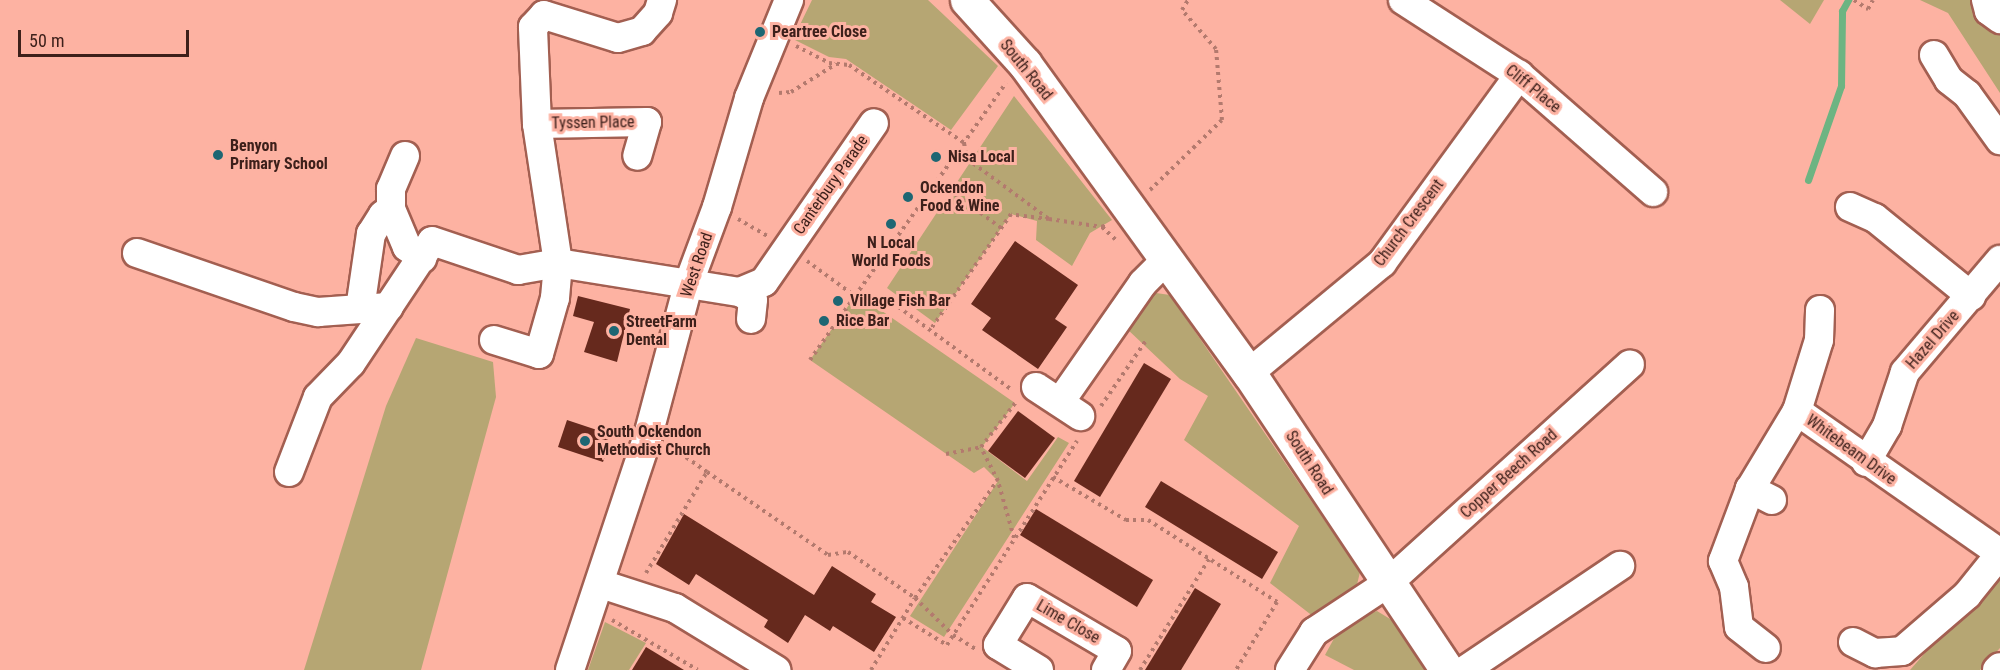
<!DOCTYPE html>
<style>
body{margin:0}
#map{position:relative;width:2000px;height:670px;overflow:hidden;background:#fdb2a2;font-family:"Roboto Condensed",sans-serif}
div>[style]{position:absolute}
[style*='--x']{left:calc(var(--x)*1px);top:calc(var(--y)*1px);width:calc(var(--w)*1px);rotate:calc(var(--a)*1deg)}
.green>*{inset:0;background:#b6a673}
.stream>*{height:7px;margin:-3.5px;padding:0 3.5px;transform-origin:3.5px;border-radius:3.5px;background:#6db482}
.building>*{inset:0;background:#66291d}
.path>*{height:4px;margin-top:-2px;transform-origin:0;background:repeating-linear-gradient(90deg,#b37a6e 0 3px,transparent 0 7.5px)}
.roads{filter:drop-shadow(2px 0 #a35f51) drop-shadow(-2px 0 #a35f51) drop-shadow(0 2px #a35f51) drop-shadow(0 -2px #a35f51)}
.minor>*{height:28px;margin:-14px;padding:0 14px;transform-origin:14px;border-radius:14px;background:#fff}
.major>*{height:33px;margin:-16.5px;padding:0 16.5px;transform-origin:16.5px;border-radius:16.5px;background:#fff}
.dots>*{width:16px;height:16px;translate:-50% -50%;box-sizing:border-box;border:3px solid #fdb2a2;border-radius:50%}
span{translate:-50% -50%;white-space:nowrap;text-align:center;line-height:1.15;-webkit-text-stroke:6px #fdb2a2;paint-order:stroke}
.poi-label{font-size:16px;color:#3d201b;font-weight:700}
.left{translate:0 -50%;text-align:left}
.street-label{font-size:16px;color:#3d201b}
.scale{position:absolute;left:18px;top:30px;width:171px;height:27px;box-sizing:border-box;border:3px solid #3d201b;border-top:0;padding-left:8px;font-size:18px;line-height:21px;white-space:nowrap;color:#3d201b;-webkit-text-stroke:4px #fdb2a2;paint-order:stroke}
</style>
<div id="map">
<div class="green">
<div style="clip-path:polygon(812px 0,928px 0,998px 66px,951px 130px,846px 59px,829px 57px,793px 39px)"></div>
<div style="clip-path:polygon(1780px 0,1824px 0,1810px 24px)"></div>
<div style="clip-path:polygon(1920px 0,1980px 0,2000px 25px,2000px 93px,1948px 13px)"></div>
<div style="clip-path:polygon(1014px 96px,1112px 220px,1090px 233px,1072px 266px,1036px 240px,1037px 221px,1011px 214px,935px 323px,887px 288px)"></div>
<div style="clip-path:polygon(1149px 292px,1170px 295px,1360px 572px,1356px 589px,1314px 617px,1270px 583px,1299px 526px,1184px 440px,1208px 396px,1180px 379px,1126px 328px)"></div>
<div style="clip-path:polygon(851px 302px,869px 302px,1015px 403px,982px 447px,1027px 481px,1058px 437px,1069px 443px,944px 637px,910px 616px,998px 481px,984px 467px,974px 473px,810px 360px)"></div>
<div style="clip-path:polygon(416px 338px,493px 362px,496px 397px,421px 670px,304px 670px,386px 406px)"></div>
<div style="clip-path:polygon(2000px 568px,2000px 648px,1980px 670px,1910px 670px)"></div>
<div style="clip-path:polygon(1377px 611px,1395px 622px,1425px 670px,1354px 670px,1325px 655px,1337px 633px,1351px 621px)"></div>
<div style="clip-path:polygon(605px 622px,646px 643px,629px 670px,588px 670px)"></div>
</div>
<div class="stream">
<div style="--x:1808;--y:180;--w:100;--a:-70.7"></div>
<div style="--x:1841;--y:86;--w:75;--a:-89.2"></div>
<div style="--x:1842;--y:11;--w:13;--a:-61"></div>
</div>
<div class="building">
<div style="clip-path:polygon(1015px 241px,1078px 285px,1055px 319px,1067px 327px,1038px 369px,982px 330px,991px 318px,971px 304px)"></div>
<div style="clip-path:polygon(578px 296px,630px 309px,617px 362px,584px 352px,594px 322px,573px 316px)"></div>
<div style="clip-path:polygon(1144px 363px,1171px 379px,1100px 497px,1074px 481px)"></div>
<div style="clip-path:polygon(1018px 411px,1055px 438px,1025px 478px,988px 451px)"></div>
<div style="clip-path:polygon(567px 420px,612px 435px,603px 462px,558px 447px)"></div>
<div style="clip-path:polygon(1161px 481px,1278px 552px,1262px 579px,1145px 507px)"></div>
<div style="clip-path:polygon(1036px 509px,1153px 580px,1137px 607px,1020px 535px)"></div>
<div style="clip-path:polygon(684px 514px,814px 595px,832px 566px,876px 594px,871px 602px,896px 617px,874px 652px,833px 626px,830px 631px,805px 615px,788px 643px,764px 627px,768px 620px,696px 574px,689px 585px,656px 564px)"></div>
<div style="clip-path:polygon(1195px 588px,1221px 604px,1181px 670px,1145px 670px)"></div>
<div style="clip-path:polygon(646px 647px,684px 670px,632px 670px)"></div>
</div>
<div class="path">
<div style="--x:1854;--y:0;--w:17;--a:33"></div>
<div style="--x:1868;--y:9;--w:10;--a:-61"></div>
<div style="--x:796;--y:46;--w:37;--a:27"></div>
<div style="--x:829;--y:63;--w:20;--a:6"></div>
<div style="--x:849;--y:65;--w:139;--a:34.1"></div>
<div style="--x:964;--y:143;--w:16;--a:79"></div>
<div style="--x:967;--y:159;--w:102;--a:36.2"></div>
<div style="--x:1049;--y:219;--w:38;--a:-173"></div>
<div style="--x:1011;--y:214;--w:141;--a:124.9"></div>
<div style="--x:779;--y:93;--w:12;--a:-5"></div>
<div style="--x:791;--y:92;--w:53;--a:-31.9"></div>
<div style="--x:1150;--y:190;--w:100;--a:-44.2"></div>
<div style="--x:1222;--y:120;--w:71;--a:-94.8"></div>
<div style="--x:1216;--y:49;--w:52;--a:-131.1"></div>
<div style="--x:1182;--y:10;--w:12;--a:-59"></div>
<div style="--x:738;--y:219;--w:34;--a:30"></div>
<div style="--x:1049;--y:219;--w:54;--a:8.6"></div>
<div style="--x:1102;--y:227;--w:6;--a:-31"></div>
<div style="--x:1102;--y:227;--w:21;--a:43"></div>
<div style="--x:1001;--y:228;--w:79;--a:-143.7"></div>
<div style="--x:937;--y:181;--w:120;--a:-54.9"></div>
<div style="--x:807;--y:261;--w:59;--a:36.1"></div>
<div style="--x:855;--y:296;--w:141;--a:-54.5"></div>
<div style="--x:810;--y:360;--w:78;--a:-54.9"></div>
<div style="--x:855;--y:296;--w:31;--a:4"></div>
<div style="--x:886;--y:298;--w:155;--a:36.1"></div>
<div style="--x:1101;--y:406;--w:81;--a:-55.5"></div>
<div style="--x:946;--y:454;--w:36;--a:-11"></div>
<div style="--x:707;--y:472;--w:147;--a:34.4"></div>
<div style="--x:828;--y:555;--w:20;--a:-9"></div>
<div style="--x:848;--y:552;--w:81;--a:34.5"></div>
<div style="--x:915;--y:598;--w:53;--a:44.2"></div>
<div style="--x:953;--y:635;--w:26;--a:32"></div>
<div style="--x:1053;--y:477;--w:85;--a:30.5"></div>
<div style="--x:1126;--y:520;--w:22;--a:0"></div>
<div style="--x:1148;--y:520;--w:153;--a:32.4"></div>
<div style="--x:1277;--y:602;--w:79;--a:121.1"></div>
<div style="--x:1014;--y:538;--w:59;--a:-105.7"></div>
<div style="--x:998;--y:481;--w:38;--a:-117"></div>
<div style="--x:981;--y:447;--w:57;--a:-52.1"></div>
<div style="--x:646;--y:573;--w:118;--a:-58.9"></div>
<div style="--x:707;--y:472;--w:45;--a:-144.9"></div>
<div style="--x:903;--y:618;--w:52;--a:31.5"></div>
<div style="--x:947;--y:645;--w:242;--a:-57.5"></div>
<div style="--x:612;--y:620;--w:99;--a:30.2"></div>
<div style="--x:871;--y:670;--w:84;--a:-58.6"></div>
<div style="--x:915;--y:598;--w:143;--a:-55"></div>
<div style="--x:1140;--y:670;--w:131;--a:-58.1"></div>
</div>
<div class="roads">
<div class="minor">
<div style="--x:1403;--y:0;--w:138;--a:32.9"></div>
<div style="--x:1519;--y:75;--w:178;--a:41.1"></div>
<div style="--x:1986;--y:0;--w:11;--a:75"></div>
<div style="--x:1989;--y:11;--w:14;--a:36"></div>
<div style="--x:1934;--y:55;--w:29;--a:59"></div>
<div style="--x:1949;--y:80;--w:23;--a:38"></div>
<div style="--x:1967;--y:94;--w:57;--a:54.3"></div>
<div style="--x:537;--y:124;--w:110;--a:-1"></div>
<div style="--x:647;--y:122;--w:35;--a:106"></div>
<div style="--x:405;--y:156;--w:36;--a:113"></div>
<div style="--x:391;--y:189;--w:20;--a:90"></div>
<div style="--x:391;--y:209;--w:41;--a:67.2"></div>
<div style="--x:407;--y:247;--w:19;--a:36"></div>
<div style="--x:1850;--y:207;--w:27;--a:24"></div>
<div style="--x:1875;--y:218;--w:124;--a:39.1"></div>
<div style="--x:137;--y:253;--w:166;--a:19"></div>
<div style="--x:294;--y:307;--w:25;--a:12"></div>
<div style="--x:318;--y:312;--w:71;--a:-4"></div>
<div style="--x:740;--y:292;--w:26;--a:-23"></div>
<div style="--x:764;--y:282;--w:193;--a:-55.3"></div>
<div style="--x:360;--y:309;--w:76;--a:-81.7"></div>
<div style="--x:371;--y:234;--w:22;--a:-58"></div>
<div style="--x:383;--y:215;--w:10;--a:-37"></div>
<div style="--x:494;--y:340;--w:47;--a:17.3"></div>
<div style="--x:539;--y:354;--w:58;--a:-74.1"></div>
<div style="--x:555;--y:298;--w:35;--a:-85"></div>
<div style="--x:558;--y:263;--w:141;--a:-98.6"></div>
<div style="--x:537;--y:124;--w:97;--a:-92.4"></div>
<div style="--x:533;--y:27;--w:16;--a:-47"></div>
<div style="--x:544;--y:15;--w:77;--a:17.3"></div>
<div style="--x:618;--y:38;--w:25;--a:-16"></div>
<div style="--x:642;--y:31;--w:24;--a:-48"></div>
<div style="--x:658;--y:13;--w:14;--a:-73"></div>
<div style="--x:1249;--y:373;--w:173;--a:-39.6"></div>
<div style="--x:1382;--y:263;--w:233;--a:-53.9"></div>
<div style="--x:1036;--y:387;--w:53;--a:33.4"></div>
<div style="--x:1060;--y:402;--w:145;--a:-55.1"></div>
<div style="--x:1143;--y:283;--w:34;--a:-45"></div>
<div style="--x:1797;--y:411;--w:74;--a:-72.8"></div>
<div style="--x:1819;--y:340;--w:30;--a:-88"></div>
<div style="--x:1866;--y:462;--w:42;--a:-59.7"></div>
<div style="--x:1887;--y:426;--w:57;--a:-71.6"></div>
<div style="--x:1905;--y:372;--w:147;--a:-49.7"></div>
<div style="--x:289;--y:472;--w:80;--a:-68.9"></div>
<div style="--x:318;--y:397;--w:47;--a:-45.9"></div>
<div style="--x:351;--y:363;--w:146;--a:-56.4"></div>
<div style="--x:432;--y:241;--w:91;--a:18.6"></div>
<div style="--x:518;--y:270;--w:41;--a:-9.9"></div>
<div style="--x:558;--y:263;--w:184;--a:9.1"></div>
<div style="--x:740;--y:292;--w:15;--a:32"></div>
<div style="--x:753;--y:300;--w:19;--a:96"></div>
<div style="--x:1750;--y:489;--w:77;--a:110.6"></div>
<div style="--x:1723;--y:561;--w:28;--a:67"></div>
<div style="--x:1734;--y:587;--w:40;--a:82.9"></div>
<div style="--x:1739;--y:627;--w:34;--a:38"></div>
<div style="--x:1772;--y:500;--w:25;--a:-153"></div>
<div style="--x:1750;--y:489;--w:91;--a:-58.9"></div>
<div style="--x:1797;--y:411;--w:248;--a:35"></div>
<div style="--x:601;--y:584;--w:78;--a:18"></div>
<div style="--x:675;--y:608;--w:119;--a:31.5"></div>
<div style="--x:1853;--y:642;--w:25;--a:27"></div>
<div style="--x:1875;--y:653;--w:27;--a:-4"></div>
<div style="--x:1902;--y:651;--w:86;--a:-40.7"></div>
<div style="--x:1967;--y:595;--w:53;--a:-51.2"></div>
<div style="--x:570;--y:670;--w:251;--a:-71.6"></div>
<div style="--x:649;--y:432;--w:152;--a:-75.1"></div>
<div style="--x:688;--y:285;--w:83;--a:-69.6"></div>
<div style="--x:717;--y:207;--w:114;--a:-73.6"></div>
<div style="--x:749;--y:98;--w:106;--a:-67.8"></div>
<div style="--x:1039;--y:670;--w:48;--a:-148.6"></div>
<div style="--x:998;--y:645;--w:55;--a:-58.3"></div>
<div style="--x:1027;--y:598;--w:104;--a:30.5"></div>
<div style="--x:1117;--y:651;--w:22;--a:120"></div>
<div style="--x:1290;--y:670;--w:45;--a:-57.7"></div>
<div style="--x:1314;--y:632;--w:89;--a:-33.5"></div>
<div style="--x:1388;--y:583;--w:326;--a:-42.1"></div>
<div style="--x:1465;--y:670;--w:187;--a:-33.9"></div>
<div style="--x:1997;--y:670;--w:4;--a:-45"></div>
</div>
<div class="major">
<div style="--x:967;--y:0;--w:86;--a:47.8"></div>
<div style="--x:1025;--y:64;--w:382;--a:54.1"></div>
<div style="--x:1249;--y:373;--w:357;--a:56.3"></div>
</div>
</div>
<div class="dots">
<div style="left:760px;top:32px;background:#1d6673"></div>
<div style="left:218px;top:155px;background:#1d6673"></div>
<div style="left:936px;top:157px;background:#1d6673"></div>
<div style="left:908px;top:197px;background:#1d6673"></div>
<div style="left:891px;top:224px;background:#1d6673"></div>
<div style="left:838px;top:301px;background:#1d6673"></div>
<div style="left:824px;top:321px;background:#1d6673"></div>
<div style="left:614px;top:331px;background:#1d6673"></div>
<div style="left:585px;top:441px;background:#1d6673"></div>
</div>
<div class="poi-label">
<span class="left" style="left:772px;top:32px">Peartree Close</span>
<span class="left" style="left:230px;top:155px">Benyon<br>Primary School</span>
<span class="left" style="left:948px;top:157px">Nisa Local</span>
<span class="left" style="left:920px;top:197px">Ockendon<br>Food &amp; Wine</span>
<span style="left:891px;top:252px">N Local<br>World Foods</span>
<span class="left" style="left:850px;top:301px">Village Fish Bar</span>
<span class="left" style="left:836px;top:321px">Rice Bar</span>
<span class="left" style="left:626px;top:331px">StreetFarm<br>Dental</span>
<span class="left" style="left:597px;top:441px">South Ockendon<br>Methodist Church</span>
</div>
<div class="street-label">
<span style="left:1026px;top:70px;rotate:51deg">South Road</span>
<span style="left:1533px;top:89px;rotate:39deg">Cliff Place</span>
<span style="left:593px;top:123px;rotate:-1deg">Tyssen Place</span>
<span style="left:831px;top:185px;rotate:-55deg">Canterbury Parade</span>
<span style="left:1409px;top:223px;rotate:-53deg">Church Crescent</span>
<span style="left:697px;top:265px;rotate:-71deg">West Road</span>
<span style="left:1933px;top:340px;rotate:-49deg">Hazel Drive</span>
<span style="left:1851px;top:450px;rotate:36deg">Whitebeam Drive</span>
<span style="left:1309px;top:463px;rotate:57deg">South Road</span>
<span style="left:1509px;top:474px;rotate:-42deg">Copper Beech Road</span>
<span style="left:1068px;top:622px;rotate:30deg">Lime Close</span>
</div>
<div class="scale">50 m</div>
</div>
